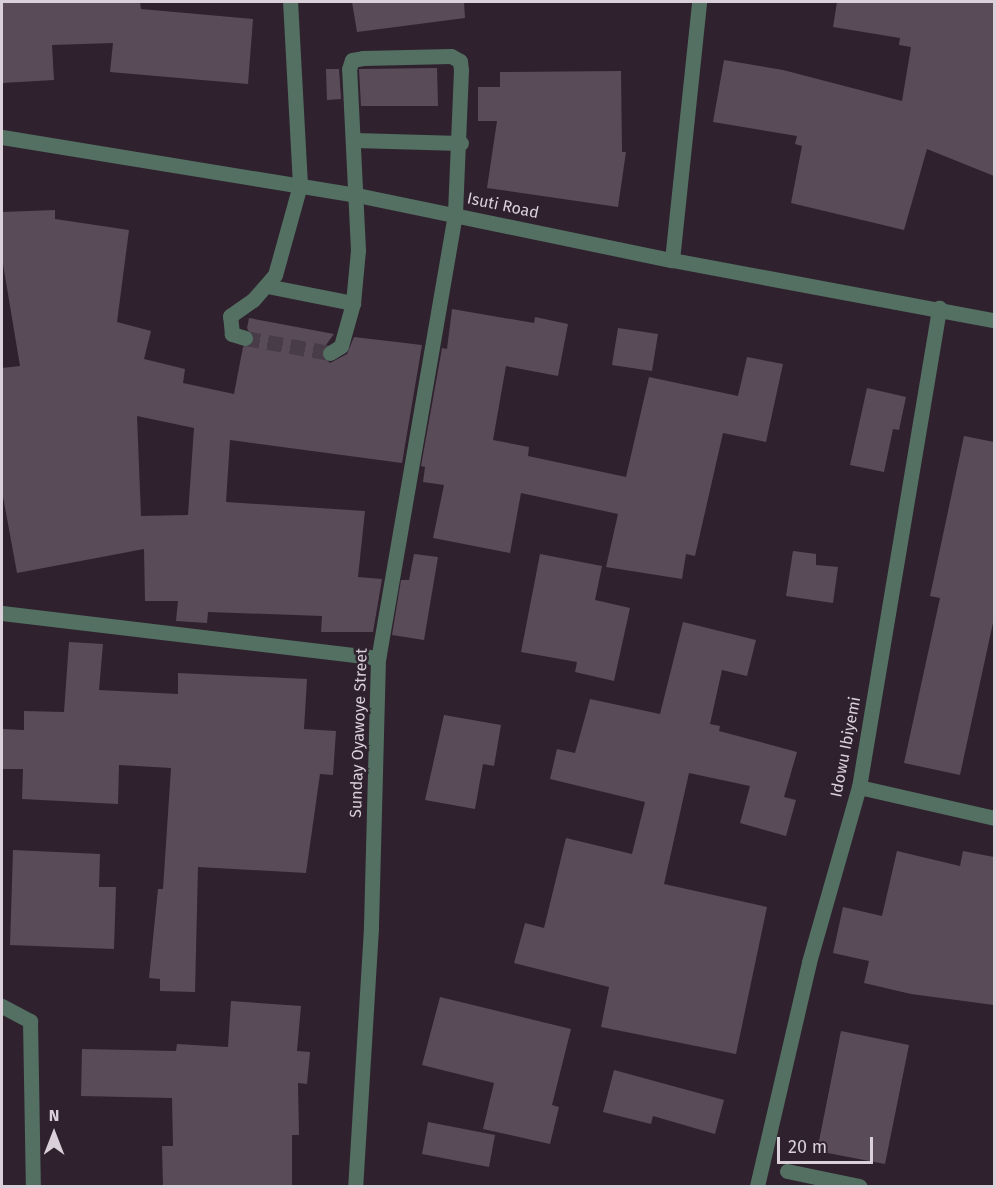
<!DOCTYPE html>
<style>
body{margin:0}
#map{position:relative;width:996px;height:1188px;overflow:hidden;background:#2f222e;font-family:"Fira Sans",sans-serif}
div>[style]{position:absolute}
[style*='--x']{left:calc(var(--x)*1px);top:calc(var(--y)*1px);width:calc(var(--w)*1px);rotate:calc(var(--a)*1deg)}
.building>*{inset:0;background:#5a4b59}
.minor-tunnel>*{height:15px;margin-top:-7.5px;transform-origin:0;background:repeating-linear-gradient(90deg,#483c48 0 15px,transparent 0 23px)}
.minor>*{height:15px;margin:-7.5px;padding:0 7.5px;transform-origin:7.5px;border-radius:7.5px;background:#537062}
span{translate:-50% -50%;white-space:nowrap;text-align:center;line-height:1.15;-webkit-text-stroke:5px #2f222e;paint-order:stroke}
.street-label{font-size:16px;color:#d9d0d9}
.frame{position:absolute;inset:0;border:3px solid #d9d0d9;pointer-events:none}
.north{position:absolute;left:24px;top:1104px;width:60px;height:60px;-webkit-text-stroke:4px #2f222e;paint-order:stroke;rotate:0deg;font-size:16px;font-weight:700;line-height:24px;text-align:center;color:#d9d0d9}
.north::after{content:'';display:block;margin:auto;width:21px;height:27px;background:#d9d0d9;clip-path:polygon(50% 0,100% 100%,50% 72%,0 100%)}
.scale{position:absolute;left:777px;top:1137px;width:96px;height:27px;box-sizing:border-box;border:3px solid #d9d0d9;border-top:0;padding-left:8px;font-size:18px;line-height:21px;white-space:nowrap;color:#d9d0d9;-webkit-text-stroke:4px #2f222e;paint-order:stroke}
</style>
<div id="map">
<div class="building">
<div style="clip-path:polygon(2px 2px,140px 2px,141px 9px,253px 19px,248px 84px,110px 72px,113px 43px,52px 45px,54px 80px,2px 83px)"></div>
<div style="clip-path:polygon(352px 2px,464px 2px,465px 18px,357px 32px)"></div>
<div style="clip-path:polygon(837px 2px,994px 2px,994px 176px,927px 149px,904px 230px,791px 203px,802px 146px,795px 144px,797px 136px,713px 122px,724px 60px,783px 70px,902px 101px,911px 47px,899px 45px,900px 38px,833px 27px)"></div>
<div style="clip-path:polygon(437px 68px,438px 106px,361px 106px,359px 69px)"></div>
<div style="clip-path:polygon(326px 69px,339px 69px,341px 99px,327px 100px)"></div>
<div style="clip-path:polygon(621px 71px,622px 152px,626px 152px,618px 207px,487px 188px,497px 121px,478px 121px,478px 87px,500px 87px,500px 72px)"></div>
<div style="clip-path:polygon(evenodd,55px 210px,55px 219px,129px 230px,117px 322px,151px 331px,144px 359px,185px 369px,183px 383px,234px 394px,243px 347px,254px 340px,247px 328px,249px 318px,334px 334px,320px 353px,330px 363px,347px 354px,354px 337px,422px 345px,402px 463px,230px 440px,226px 502px,365px 511px,358px 577px,382px 579px,373px 632px,321px 632px,322px 616px,208px 612px,207px 623px,176px 621px,178px 601px,145px 601px,144px 549px,17px 573px,2px 491px,2px 368px,20px 366px,2px 258px,2px 212px,55px 210px,137px 416px,194px 428px,188px 515px,141px 516px,137px 416px)"></div>
<div style="clip-path:polygon(452px 309px,534px 323px,535px 317px,568px 324px,558px 376px,506px 366px,493px 440px,529px 447px,528px 456px,626px 477px,649px 377px,738px 396px,747px 357px,783px 364px,766px 442px,723px 433px,695px 556px,686px 554px,682px 579px,606px 567px,618px 514px,521px 493px,510px 553px,433px 538px,444px 485px,423px 482px,425px 467px,421px 466px,442px 348px,447px 349px)"></div>
<div style="clip-path:polygon(618px 328px,658px 334px,652px 371px,612px 365px)"></div>
<div style="clip-path:polygon(867px 388px,906px 397px,899px 430px,893px 429px,884px 472px,850px 465px)"></div>
<div style="clip-path:polygon(964px 436px,994px 442px,994px 618px,960px 775px,904px 763px,940px 598px,930px 596px)"></div>
<div style="clip-path:polygon(793px 551px,816px 554px,816px 565px,838px 567px,833px 603px,786px 596px)"></div>
<div style="clip-path:polygon(414px 554px,438px 557px,424px 640px,392px 635px,401px 580px,409px 580px)"></div>
<div style="clip-path:polygon(540px 554px,602px 566px,595px 600px,630px 608px,614px 681px,575px 672px,577px 662px,521px 652px)"></div>
<div style="clip-path:polygon(683px 622px,756px 640px,747px 676px,722px 670px,710px 724px,720px 726px,719px 731px,797px 752px,784px 797px,796px 800px,786px 836px,740px 823px,750px 786px,689px 773px,664px 884px,767px 907px,736px 1054px,601px 1027px,609px 987px,514px 963px,525px 923px,544px 928px,566px 838px,632px 854px,645px 802px,550px 779px,557px 749px,575px 753px,590px 699px,660px 714px)"></div>
<div style="clip-path:polygon(69px 642px,103px 644px,99px 690px,178px 694px,178px 673px,307px 679px,304px 729px,336px 731px,333px 775px,320px 774px,306px 873px,198px 867px,195px 992px,160px 991px,160px 979px,149px 978px,158px 889px,163px 889px,171px 768px,119px 765px,118px 804px,22px 799px,23px 769px,2px 769px,2px 729px,24px 730px,24px 711px,64px 712px)"></div>
<div style="clip-path:polygon(444px 715px,501px 725px,494px 766px,483px 764px,475px 809px,425px 800px)"></div>
<div style="clip-path:polygon(13px 850px,100px 854px,99px 887px,116px 887px,114px 949px,10px 945px)"></div>
<div style="clip-path:polygon(897px 851px,960px 866px,963px 851px,994px 857px,994px 1005px,911px 994px,864px 983px,869px 961px,833px 953px,843px 907px,882px 916px)"></div>
<div style="clip-path:polygon(440px 997px,571px 1029px,552px 1105px,559px 1107px,550px 1144px,483px 1129px,494px 1083px,422px 1065px)"></div>
<div style="clip-path:polygon(231px 1001px,301px 1006px,297px 1051px,310px 1052px,307px 1084px,298px 1083px,299px 1135px,292px 1135px,292px 1186px,163px 1186px,162px 1146px,173px 1146px,172px 1098px,81px 1096px,82px 1049px,176px 1051px,177px 1044px,228px 1047px)"></div>
<div style="clip-path:polygon(841px 1031px,909px 1045px,885px 1164px,817px 1151px)"></div>
<div style="clip-path:polygon(614px 1070px,724px 1100px,715px 1134px,653px 1116px,651px 1124px,603px 1112px)"></div>
<div style="clip-path:polygon(428px 1122px,495px 1135px,489px 1167px,422px 1154px)"></div>
</div>
<div class="minor-tunnel">
<div style="--x:245;--y:338;--w:86;--a:10"></div>
</div>
<div class="minor">
<div style="--x:2;--y:137;--w:360;--a:9.3"></div>
<div style="--x:357;--y:195;--w:322;--a:11.7"></div>
<div style="--x:672;--y:260;--w:328;--a:10.6"></div>
<div style="--x:354;--y:140;--w:107;--a:1.6"></div>
<div style="--x:672;--y:260;--w:259;--a:-84"></div>
<div style="--x:267;--y:286;--w:88;--a:11.2"></div>
<div style="--x:245;--y:338;--w:14;--a:-163"></div>
<div style="--x:232;--y:334;--w:18;--a:-96"></div>
<div style="--x:230;--y:316;--w:28;--a:-35"></div>
<div style="--x:253;--y:300;--w:33;--a:-49"></div>
<div style="--x:275;--y:275;--w:93;--a:-74.5"></div>
<div style="--x:300;--y:185;--w:183;--a:-93.1"></div>
<div style="--x:330;--y:353;--w:13;--a:-32"></div>
<div style="--x:341;--y:346;--w:45;--a:-74.4"></div>
<div style="--x:353;--y:303;--w:53;--a:-84.6"></div>
<div style="--x:358;--y:250;--w:181;--a:-92.8"></div>
<div style="--x:349;--y:69;--w:9;--a:-72"></div>
<div style="--x:352;--y:60;--w:11;--a:-10"></div>
<div style="--x:363;--y:58;--w:88;--a:-1.3"></div>
<div style="--x:451;--y:56;--w:10;--a:29"></div>
<div style="--x:460;--y:61;--w:9;--a:84"></div>
<div style="--x:461;--y:70;--w:144;--a:92.4"></div>
<div style="--x:455;--y:214;--w:451;--a:99.8"></div>
<div style="--x:378;--y:658;--w:270;--a:91.5"></div>
<div style="--x:371;--y:928;--w:258;--a:93.5"></div>
<div style="--x:2;--y:613;--w:379;--a:6.8"></div>
<div style="--x:859;--y:787;--w:139;--a:12.9"></div>
<div style="--x:2;--y:1006;--w:32;--a:28"></div>
<div style="--x:30;--y:1021;--w:165;--a:89"></div>
<div style="--x:787;--y:1171;--w:74;--a:11.8"></div>
<div style="--x:757;--y:1186;--w:230;--a:-76.9"></div>
<div style="--x:809;--y:962;--w:182;--a:-74.1"></div>
<div style="--x:859;--y:787;--w:486;--a:-80.5"></div>
</div>
<div class="street-label">
<span style="left:503px;top:206px;rotate:12deg">Isuti Road</span>
<span style="left:359px;top:733px;rotate:-88deg">Sunday Oyawoye Street</span>
<span style="left:846px;top:747px;rotate:-79deg">Idowu Ibiyemi</span>
</div>
<div class="frame"></div>
<div class="north">N</div>
<div class="scale">20 m</div>
</div>
